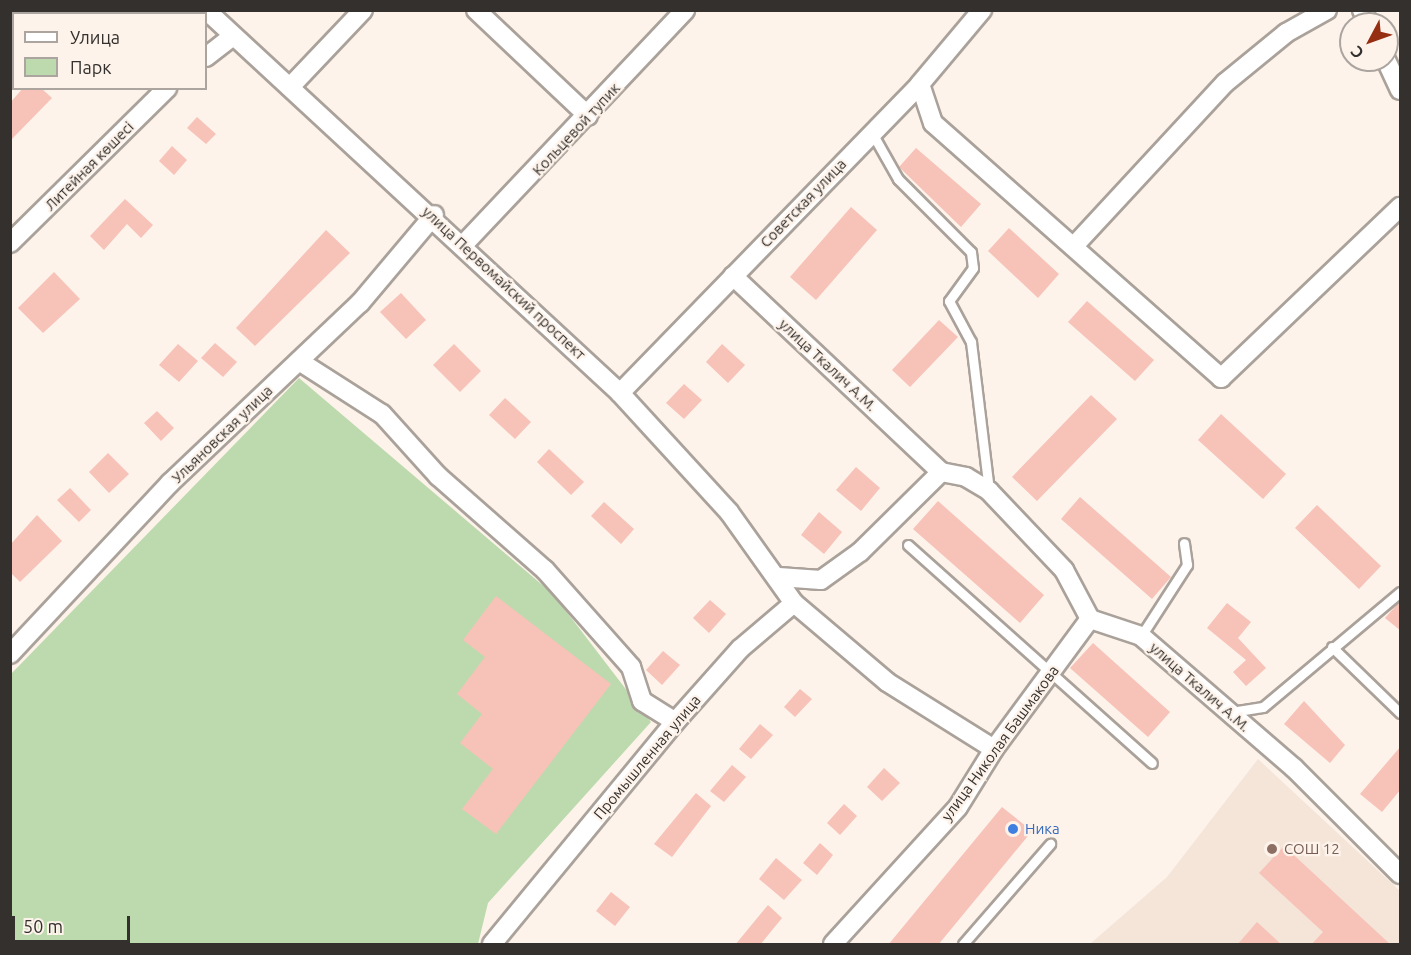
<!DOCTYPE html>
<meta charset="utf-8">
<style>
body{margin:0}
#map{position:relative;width:1411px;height:955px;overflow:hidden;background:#fdf3eb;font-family:Ubuntu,sans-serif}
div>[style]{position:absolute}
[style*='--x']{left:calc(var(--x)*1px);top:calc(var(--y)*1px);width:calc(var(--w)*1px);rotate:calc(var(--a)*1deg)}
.built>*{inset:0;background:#f4e5d8}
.green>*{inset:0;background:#bddaae}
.building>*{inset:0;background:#f7c2b7}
.roads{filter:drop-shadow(2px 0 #aaa29a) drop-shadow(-2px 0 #aaa29a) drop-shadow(0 2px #aaa29a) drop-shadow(0 -2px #aaa29a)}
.lane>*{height:9px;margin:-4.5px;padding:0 4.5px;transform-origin:4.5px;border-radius:4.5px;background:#fff}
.street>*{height:18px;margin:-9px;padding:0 9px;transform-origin:9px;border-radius:9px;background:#fff}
.dots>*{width:16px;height:16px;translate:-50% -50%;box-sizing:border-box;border:3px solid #fdf3eb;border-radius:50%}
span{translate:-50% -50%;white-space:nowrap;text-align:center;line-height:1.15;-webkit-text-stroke:4.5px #fdf3eb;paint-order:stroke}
.street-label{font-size:15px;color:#33302d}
.shop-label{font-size:15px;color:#366cbe}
.left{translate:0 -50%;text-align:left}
.education-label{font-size:15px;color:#785e54}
.frame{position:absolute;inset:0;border:12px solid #33302d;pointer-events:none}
.legend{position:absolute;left:12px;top:12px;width:195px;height:78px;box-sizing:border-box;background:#fdf3eb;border:2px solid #aca59f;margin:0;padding:8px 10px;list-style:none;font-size:18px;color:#33302d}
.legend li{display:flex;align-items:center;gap:12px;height:30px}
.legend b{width:30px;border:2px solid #aca59f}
.north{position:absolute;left:1339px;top:12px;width:60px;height:60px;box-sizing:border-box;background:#fdf3eb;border:2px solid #aca59f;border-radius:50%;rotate:229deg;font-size:16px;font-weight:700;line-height:24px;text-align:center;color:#33302d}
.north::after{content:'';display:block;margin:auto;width:21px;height:27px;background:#962e12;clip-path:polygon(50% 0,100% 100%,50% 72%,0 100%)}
.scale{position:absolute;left:12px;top:916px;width:118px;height:27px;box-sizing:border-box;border:3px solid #33302d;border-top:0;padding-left:8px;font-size:18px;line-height:21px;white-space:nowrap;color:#33302d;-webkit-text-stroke:4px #fdf3eb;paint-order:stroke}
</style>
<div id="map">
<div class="built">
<div style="clip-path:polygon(1258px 759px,1400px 891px,1400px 944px,1090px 944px,1167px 877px)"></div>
</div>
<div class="green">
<div style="clip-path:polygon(299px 378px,553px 594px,651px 722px,488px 903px,478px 944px,11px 944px,10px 675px)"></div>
</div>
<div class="building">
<div style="clip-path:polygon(23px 88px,41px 88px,52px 98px,10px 141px,10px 103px)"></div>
<div style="clip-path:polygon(197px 117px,216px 134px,206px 144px,187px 128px)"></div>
<div style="clip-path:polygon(172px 146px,187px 160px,174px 175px,159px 161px)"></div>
<div style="clip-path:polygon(916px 148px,981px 204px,961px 227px,899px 167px)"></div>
<div style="clip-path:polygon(125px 199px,153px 225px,141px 238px,127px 224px,104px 250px,90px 236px)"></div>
<div style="clip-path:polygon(851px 207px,877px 230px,816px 300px,790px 277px)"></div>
<div style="clip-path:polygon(1009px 228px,1059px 274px,1038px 298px,988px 251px)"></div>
<div style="clip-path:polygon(326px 230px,350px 253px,255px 346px,236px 328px)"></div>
<div style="clip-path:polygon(54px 272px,80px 299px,43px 333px,18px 308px)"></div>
<div style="clip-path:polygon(401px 293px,426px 320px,406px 339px,380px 312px)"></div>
<div style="clip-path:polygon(1087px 301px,1154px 360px,1135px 381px,1068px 322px)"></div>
<div style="clip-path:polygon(939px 320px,958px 337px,910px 387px,892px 370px)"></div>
<div style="clip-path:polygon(215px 343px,237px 362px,223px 377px,201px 358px)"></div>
<div style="clip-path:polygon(178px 344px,198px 361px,179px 382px,159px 365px)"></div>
<div style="clip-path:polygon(454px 344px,481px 371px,460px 392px,433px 365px)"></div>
<div style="clip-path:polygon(722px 344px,745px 365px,728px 383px,706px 362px)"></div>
<div style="clip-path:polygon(684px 384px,702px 400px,684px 419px,666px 403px)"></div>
<div style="clip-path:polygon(1091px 395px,1117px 419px,1037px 501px,1012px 477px)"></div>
<div style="clip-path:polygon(505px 398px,531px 422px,515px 439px,489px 415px)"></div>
<div style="clip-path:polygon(157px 411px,174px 428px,161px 441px,144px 423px)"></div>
<div style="clip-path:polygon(1221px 414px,1286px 474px,1263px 499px,1198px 440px)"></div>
<div style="clip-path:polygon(549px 449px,584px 482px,571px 495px,537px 462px)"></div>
<div style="clip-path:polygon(108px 453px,129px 474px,109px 493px,89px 472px)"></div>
<div style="clip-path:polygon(856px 467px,880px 488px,861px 511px,836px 490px)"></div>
<div style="clip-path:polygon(70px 488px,91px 510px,79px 522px,57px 500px)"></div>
<div style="clip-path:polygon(1080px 497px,1171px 577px,1152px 599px,1061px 519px)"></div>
<div style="clip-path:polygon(938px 501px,1044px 595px,1020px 623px,913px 529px)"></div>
<div style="clip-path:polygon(604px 502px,634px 529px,621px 544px,591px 516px)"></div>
<div style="clip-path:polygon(1317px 505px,1381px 566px,1359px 589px,1295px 528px)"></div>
<div style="clip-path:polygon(819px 512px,842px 532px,824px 554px,801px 535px)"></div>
<div style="clip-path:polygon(37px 515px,62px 541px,20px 582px,10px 572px,10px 545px)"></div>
<div style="clip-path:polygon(496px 596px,611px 684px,496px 834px,462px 809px,493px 769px,460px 743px,482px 714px,457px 694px,485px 657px,463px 640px)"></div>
<div style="clip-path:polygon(710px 600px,726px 614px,709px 633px,693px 618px)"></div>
<div style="clip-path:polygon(1401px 600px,1401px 631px,1385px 618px)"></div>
<div style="clip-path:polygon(1227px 603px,1251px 622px,1238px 638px,1266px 668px,1246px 686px,1233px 672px,1246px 660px,1207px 628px)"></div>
<div style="clip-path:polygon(1093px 643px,1170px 712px,1148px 737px,1070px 668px)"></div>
<div style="clip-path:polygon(663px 651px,680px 665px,662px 685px,646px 670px)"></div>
<div style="clip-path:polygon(800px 689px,812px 699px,795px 717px,784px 707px)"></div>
<div style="clip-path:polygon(1304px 701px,1345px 745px,1330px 763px,1284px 724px)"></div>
<div style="clip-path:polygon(760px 724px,773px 735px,751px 759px,739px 749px)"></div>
<div style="clip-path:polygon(1401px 746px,1401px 789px,1382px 812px,1360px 794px)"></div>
<div style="clip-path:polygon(732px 765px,746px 777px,724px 802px,710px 791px)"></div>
<div style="clip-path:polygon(884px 768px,900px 783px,882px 801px,867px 787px)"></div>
<div style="clip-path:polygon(696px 793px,711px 806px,672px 857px,654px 844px)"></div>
<div style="clip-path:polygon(844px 804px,857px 816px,840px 835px,827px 823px)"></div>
<div style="clip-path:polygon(1002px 807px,1032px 831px,938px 945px,888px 945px)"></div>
<div style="clip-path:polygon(820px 843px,833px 855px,817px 875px,803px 863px)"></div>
<div style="clip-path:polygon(1284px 846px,1391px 945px,1311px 945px,1323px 932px,1259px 873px)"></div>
<div style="clip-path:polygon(776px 858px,802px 880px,784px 900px,759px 879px)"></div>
<div style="clip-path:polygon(611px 892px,630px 907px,615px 926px,596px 911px)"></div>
<div style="clip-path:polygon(768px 905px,782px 918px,760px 945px,735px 945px)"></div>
<div style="clip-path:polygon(1257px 922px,1282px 945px,1237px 945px)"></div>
</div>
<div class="roads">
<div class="lane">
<div style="--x:872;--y:133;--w:53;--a:60.5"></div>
<div style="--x:898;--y:179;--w:103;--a:45"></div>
<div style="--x:971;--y:252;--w:16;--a:83"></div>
<div style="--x:973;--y:268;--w:41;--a:126"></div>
<div style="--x:949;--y:301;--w:47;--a:61.8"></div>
<div style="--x:971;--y:342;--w:150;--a:83.1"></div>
<div style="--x:908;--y:545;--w:327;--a:41.8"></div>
<div style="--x:1141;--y:636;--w:85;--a:-57.1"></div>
<div style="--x:1187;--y:565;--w:22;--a:-98"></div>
<div style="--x:1332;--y:647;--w:95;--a:44.1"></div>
<div style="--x:1231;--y:712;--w:32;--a:-9"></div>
<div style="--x:1263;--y:707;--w:179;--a:-40"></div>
<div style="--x:963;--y:944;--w:133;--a:-49"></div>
</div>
<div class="street">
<div style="--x:206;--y:10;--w:564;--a:42.77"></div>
<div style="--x:620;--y:393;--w:161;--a:47.5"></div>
<div style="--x:729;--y:512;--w:112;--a:54.5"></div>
<div style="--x:794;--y:603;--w:71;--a:139.6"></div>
<div style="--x:740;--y:649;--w:98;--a:131.7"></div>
<div style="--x:675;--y:722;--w:288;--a:129.5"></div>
<div style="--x:476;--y:10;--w:154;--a:43.4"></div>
<div style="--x:1362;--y:10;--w:16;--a:63"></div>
<div style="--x:206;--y:57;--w:34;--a:-38"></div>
<div style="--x:1386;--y:60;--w:33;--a:65"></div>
<div style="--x:920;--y:84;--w:41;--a:71.6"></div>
<div style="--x:933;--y:123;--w:385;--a:41.5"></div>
<div style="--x:1221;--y:378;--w:248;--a:-43.7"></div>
<div style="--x:290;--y:87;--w:106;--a:-46.5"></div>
<div style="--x:10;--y:243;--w:221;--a:-44.6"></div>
<div style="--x:464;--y:244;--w:322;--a:-46.6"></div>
<div style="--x:1074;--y:246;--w:222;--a:-47.2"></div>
<div style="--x:1225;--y:83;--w:79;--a:-39.3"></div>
<div style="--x:1286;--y:33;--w:47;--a:-29.3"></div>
<div style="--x:733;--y:276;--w:286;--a:43.3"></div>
<div style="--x:941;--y:472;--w:25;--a:11"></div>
<div style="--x:966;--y:477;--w:27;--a:31"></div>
<div style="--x:989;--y:491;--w:109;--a:46.5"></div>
<div style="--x:1064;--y:570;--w:55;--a:62"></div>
<div style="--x:1090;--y:619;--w:54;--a:18.4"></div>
<div style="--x:1141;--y:636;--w:202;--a:40.8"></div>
<div style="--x:1294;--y:768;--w:150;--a:45"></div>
<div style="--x:299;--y:361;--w:98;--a:32.6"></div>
<div style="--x:382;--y:414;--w:84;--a:47.9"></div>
<div style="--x:438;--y:476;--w:142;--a:41.3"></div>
<div style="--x:545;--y:570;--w:130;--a:48.4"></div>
<div style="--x:631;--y:667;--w:36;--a:72"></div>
<div style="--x:642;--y:701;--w:39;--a:32"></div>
<div style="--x:620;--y:393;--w:431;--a:-45.8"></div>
<div style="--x:920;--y:84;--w:97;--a:-50"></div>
<div style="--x:779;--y:577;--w:42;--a:4.1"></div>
<div style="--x:821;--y:580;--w:48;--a:-35.7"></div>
<div style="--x:860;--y:552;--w:114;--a:-44.6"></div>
<div style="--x:794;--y:603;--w:122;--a:40.3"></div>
<div style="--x:887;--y:682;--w:126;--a:32.1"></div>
<div style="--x:10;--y:654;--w:234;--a:-46.9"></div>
<div style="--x:170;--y:483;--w:262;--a:-43.5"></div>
<div style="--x:360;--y:303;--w:115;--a:-49.9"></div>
<div style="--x:833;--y:944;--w:185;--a:-47.6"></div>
<div style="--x:958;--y:807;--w:68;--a:-58.2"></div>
<div style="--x:994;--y:749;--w:162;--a:-53.6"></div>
</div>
</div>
<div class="dots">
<div style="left:1013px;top:829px;background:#3f7fe0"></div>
<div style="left:1272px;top:849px;background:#8d6e63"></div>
</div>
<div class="street-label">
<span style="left:576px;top:129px;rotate:-47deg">Кольцевой тупик</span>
<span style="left:89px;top:166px;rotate:-45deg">Литейная көшесі</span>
<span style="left:803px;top:203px;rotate:-46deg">Советская улица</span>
<span style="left:504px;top:283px;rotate:43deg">улица Первомайский проспект</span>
<span style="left:828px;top:365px;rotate:43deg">улица Ткалич А.М.</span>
<span style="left:222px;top:434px;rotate:-44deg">Ульяновская улица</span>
<span style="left:1200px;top:687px;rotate:41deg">улица Ткалич А.М.</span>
<span style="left:1000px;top:743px;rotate:-54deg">улица Николая Башмакова</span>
<span style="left:647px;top:757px;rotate:-50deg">Промышленная улица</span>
</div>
<div class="shop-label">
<span class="left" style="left:1025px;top:829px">Ника</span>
</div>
<div class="education-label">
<span class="left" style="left:1284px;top:849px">СОШ 12</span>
</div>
<div class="frame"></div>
<ul class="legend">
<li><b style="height:8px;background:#fff"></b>Улица</li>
<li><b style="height:16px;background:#bddaae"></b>Парк</li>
</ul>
<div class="north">С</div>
<div class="scale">50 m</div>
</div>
